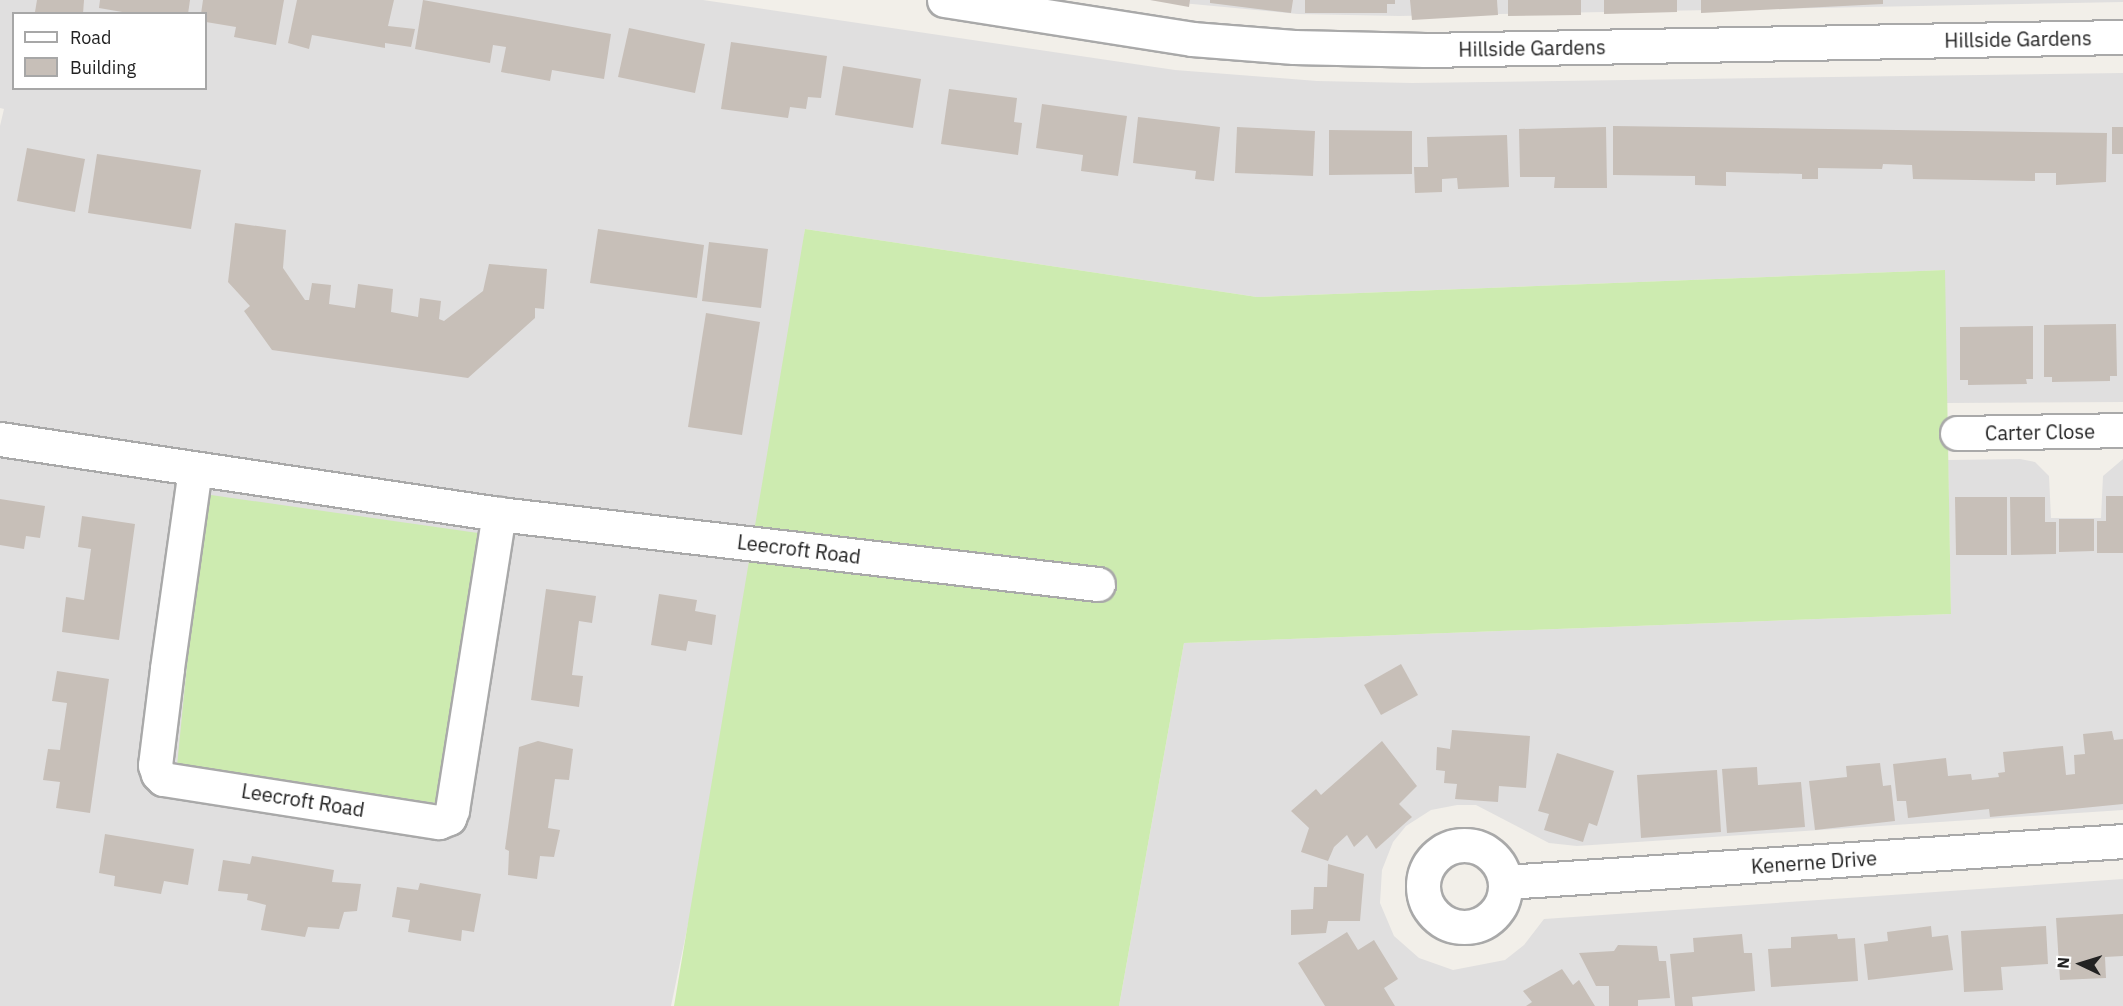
<!DOCTYPE html>
<style>
body{margin:0}
#map{position:relative;width:2123px;height:1006px;overflow:hidden;background:#f2efe9;font-family:"IBM Plex Sans",sans-serif}
div>[style]{position:absolute}
[style*='--x']{left:calc(var(--x)*1px);top:calc(var(--y)*1px);width:calc(var(--w)*1px);rotate:calc(var(--a)*1deg)}
.residential>*{inset:0;background:#e0dfdf}
.grass>*{inset:0;background:#cdebb0}
.building>*{inset:0;background:#c7bfb8}
.roads{filter:drop-shadow(2px 0 #a9a9a9) drop-shadow(-2px 0 #a9a9a9) drop-shadow(0 2px #a9a9a9) drop-shadow(0 -2px #a9a9a9)}
.street>*{height:33px;margin:-16.5px;padding:0 16.5px;transform-origin:16.5px;border-radius:16.5px;background:#fff}
.street>.ring{margin:-16.5px;padding:0;box-sizing:content-box;background:none;border:33px solid #fff;border-radius:50%}
span{translate:-50% -50%;white-space:nowrap;text-align:center;line-height:1.15;-webkit-text-stroke:6px #fff;paint-order:stroke}
.street-label{font-size:20px;color:#222}
.legend{position:absolute;left:12px;top:12px;width:195px;height:78px;box-sizing:border-box;background:#fff;border:2px solid #a7a7a7;margin:0;padding:8px 10px;list-style:none;font-size:18px;color:#222}
.legend li{display:flex;align-items:center;gap:12px;height:30px}
.legend b{width:30px;border:2px solid #a7a7a7}
.north{position:absolute;left:2051px;top:934px;width:60px;height:60px;-webkit-text-stroke:4px #fff;paint-order:stroke;rotate:274deg;font-size:16px;font-weight:700;line-height:24px;text-align:center;color:#222}
.north::after{content:'';display:block;margin:auto;width:21px;height:27px;background:#222;clip-path:polygon(50% 0,100% 100%,50% 72%,0 100%)}
</style>
<div id="map">
<div class="residential">
<div style="clip-path:polygon(evenodd,0 0,703px 0,1175px 70px,1317px 81px,1412px 83px,2123px 73px,2123px 402px,1947px 403px,1944px 270px,1257px 297px,805px 229px,774px 512px,671px 1006px,0 1006px,0 126px,4px 109px,0 108px,0 0,14px 14px,206px 14px,206px 88px,14px 88px,14px 14px)"></div>
<div style="clip-path:polygon(1150px 0,2123px 0,2123px 2px,1399px 16px,1298px 14px)"></div>
<div style="clip-path:polygon(2020px 459px,2035px 462px,2049px 476px,2051px 518px,2101px 518px,2103px 476px,2123px 459px,2123px 810px,1577px 846px,1549px 843px,1476px 805px,1457px 805px,1431px 810px,1406px 826px,1393px 842px,1382px 870px,1380px 903px,1394px 936px,1419px 958px,1453px 970px,1505px 960px,1524px 945px,1544px 919px,2123px 879px,2123px 1006px,1119px 1006px,1184px 643px,1951px 614px,1948px 460px)"></div>
</div>
<div class="grass">
<div style="clip-path:polygon(805px 229px,1257px 297px,1945px 270px,1951px 614px,1184px 643px,1119px 1006px,674px 1006px)"></div>
<div style="clip-path:polygon(204px 494px,478px 533px,436px 803px,177px 766px)"></div>
</div>
<div class="building">
<div style="clip-path:polygon(37px 0,84px 0,83px 14px,35px 12px)"></div>
<div style="clip-path:polygon(100px 0,190px 0,188px 14px,134px 14px,99px 8px)"></div>
<div style="clip-path:polygon(203px 0,284px 0,276px 45px,234px 37px,236px 27px,206px 22px,206px 14px,201px 14px)"></div>
<div style="clip-path:polygon(297px 0,394px 0,388px 26px,415px 29px,411px 47px,385px 43px,385px 48px,312px 35px,309px 49px,288px 43px)"></div>
<div style="clip-path:polygon(423px 0,611px 34px,604px 79px,552px 70px,550px 81px,501px 72px,506px 47px,493px 45px,490px 63px,415px 49px)"></div>
<div style="clip-path:polygon(1150px 0,1190px 0,1189px 7px)"></div>
<div style="clip-path:polygon(1210px 0,1293px 0,1291px 13px,1210px 3px)"></div>
<div style="clip-path:polygon(1305px 0,1395px 0,1395px 4px,1387px 4px,1387px 13px,1305px 13px)"></div>
<div style="clip-path:polygon(1410px 0,1497px 0,1498px 15px,1412px 20px)"></div>
<div style="clip-path:polygon(1508px 0,1581px 0,1581px 15px,1508px 16px)"></div>
<div style="clip-path:polygon(1604px 0,1677px 0,1677px 12px,1604px 14px)"></div>
<div style="clip-path:polygon(1701px 0,1883px 0,1883px 4px,1701px 13px)"></div>
<div style="clip-path:polygon(629px 28px,705px 44px,695px 93px,618px 77px)"></div>
<div style="clip-path:polygon(731px 42px,827px 56px,821px 98px,808px 97px,806px 109px,790px 107px,788px 118px,721px 109px)"></div>
<div style="clip-path:polygon(843px 66px,921px 79px,913px 128px,835px 115px)"></div>
<div style="clip-path:polygon(949px 89px,1017px 98px,1014px 122px,1022px 123px,1018px 155px,941px 144px)"></div>
<div style="clip-path:polygon(1042px 104px,1127px 116px,1118px 176px,1081px 171px,1083px 155px,1036px 148px)"></div>
<div style="clip-path:polygon(1138px 117px,1220px 127px,1214px 181px,1195px 179px,1196px 171px,1133px 163px)"></div>
<div style="clip-path:polygon(1613px 126px,2107px 133px,2106px 182px,2056px 185px,2056px 173px,2035px 173px,2035px 181px,1913px 179px,1912px 165px,1883px 164px,1882px 169px,1818px 168px,1818px 179px,1802px 179px,1802px 174px,1726px 172px,1726px 186px,1695px 185px,1695px 176px,1613px 175px)"></div>
<div style="clip-path:polygon(1237px 127px,1315px 131px,1313px 176px,1235px 173px)"></div>
<div style="clip-path:polygon(1606px 127px,1607px 188px,1554px 188px,1555px 177px,1520px 177px,1519px 129px)"></div>
<div style="clip-path:polygon(2112px 127px,2123px 127px,2123px 154px,2112px 154px)"></div>
<div style="clip-path:polygon(1329px 130px,1412px 131px,1412px 174px,1329px 175px)"></div>
<div style="clip-path:polygon(1507px 135px,1509px 187px,1458px 189px,1457px 178px,1442px 179px,1442px 192px,1415px 193px,1414px 167px,1428px 167px,1427px 137px)"></div>
<div style="clip-path:polygon(27px 148px,85px 159px,75px 212px,17px 201px)"></div>
<div style="clip-path:polygon(97px 154px,201px 170px,191px 229px,88px 213px)"></div>
<div style="clip-path:polygon(235px 223px,286px 230px,283px 268px,305px 300px,309px 300px,312px 283px,331px 285px,329px 304px,355px 308px,358px 284px,393px 289px,391px 312px,418px 317px,420px 298px,441px 301px,439px 319px,444px 321px,483px 291px,489px 264px,547px 269px,544px 309px,535px 308px,535px 318px,468px 378px,272px 350px,244px 311px,250px 306px,228px 282px)"></div>
<div style="clip-path:polygon(598px 229px,704px 245px,697px 298px,590px 283px)"></div>
<div style="clip-path:polygon(709px 242px,768px 249px,761px 308px,702px 301px)"></div>
<div style="clip-path:polygon(706px 313px,760px 322px,742px 435px,688px 427px)"></div>
<div style="clip-path:polygon(2116px 324px,2117px 376px,2110px 376px,2110px 381px,2052px 382px,2052px 377px,2044px 377px,2044px 325px)"></div>
<div style="clip-path:polygon(2033px 326px,2033px 379px,2026px 379px,2027px 384px,1968px 385px,1968px 380px,1960px 380px,1960px 327px)"></div>
<div style="clip-path:polygon(2106px 496px,2123px 496px,2123px 553px,2097px 553px,2097px 521px,2106px 521px)"></div>
<div style="clip-path:polygon(1955px 497px,2007px 497px,2007px 555px,1956px 555px)"></div>
<div style="clip-path:polygon(2010px 497px,2045px 497px,2045px 522px,2056px 522px,2056px 554px,2011px 555px)"></div>
<div style="clip-path:polygon(0 499px,45px 506px,40px 538px,26px 536px,24px 549px,0 545px)"></div>
<div style="clip-path:polygon(82px 516px,135px 524px,119px 640px,62px 632px,66px 597px,84px 600px,91px 549px,78px 547px)"></div>
<div style="clip-path:polygon(2059px 519px,2094px 519px,2094px 551px,2059px 552px)"></div>
<div style="clip-path:polygon(546px 589px,596px 596px,592px 623px,579px 621px,572px 675px,583px 676px,579px 707px,531px 700px)"></div>
<div style="clip-path:polygon(659px 594px,697px 600px,695px 611px,716px 615px,712px 645px,688px 641px,686px 651px,651px 645px)"></div>
<div style="clip-path:polygon(1401px 664px,1418px 695px,1381px 715px,1364px 685px)"></div>
<div style="clip-path:polygon(57px 671px,109px 679px,90px 813px,56px 808px,60px 782px,43px 780px,48px 749px,60px 750px,67px 703px,52px 701px)"></div>
<div style="clip-path:polygon(1452px 730px,1530px 736px,1526px 788px,1499px 786px,1498px 802px,1455px 799px,1457px 784px,1444px 783px,1445px 771px,1436px 770px,1437px 747px,1450px 749px)"></div>
<div style="clip-path:polygon(2112px 731px,2114px 740px,2123px 739px,2123px 804px,1990px 817px,1989px 809px,1908px 818px,1906px 801px,1897px 801px,1893px 764px,1946px 758px,1948px 776px,1971px 774px,1972px 780px,1999px 777px,1998px 773px,2005px 772px,2003px 752px,2063px 746px,2066px 775px,2075px 774px,2074px 755px,2085px 754px,2083px 734px)"></div>
<div style="clip-path:polygon(538px 741px,573px 749px,569px 780px,555px 779px,548px 828px,560px 830px,554px 857px,540px 856px,537px 879px,508px 875px,509px 851px,505px 849px,519px 747px)"></div>
<div style="clip-path:polygon(1382px 741px,1417px 786px,1399px 804px,1412px 817px,1376px 849px,1367px 835px,1354px 847px,1347px 835px,1334px 847px,1328px 861px,1301px 852px,1309px 828px,1291px 811px,1316px 789px,1321px 795px)"></div>
<div style="clip-path:polygon(1557px 753px,1614px 771px,1597px 826px,1589px 823px,1583px 842px,1544px 830px,1549px 814px,1538px 811px)"></div>
<div style="clip-path:polygon(1880px 763px,1883px 786px,1891px 785px,1895px 821px,1815px 830px,1809px 781px,1847px 777px,1846px 766px)"></div>
<div style="clip-path:polygon(1757px 767px,1758px 785px,1801px 782px,1805px 827px,1727px 833px,1722px 769px)"></div>
<div style="clip-path:polygon(1717px 770px,1721px 832px,1641px 838px,1637px 775px)"></div>
<div style="clip-path:polygon(105px 834px,194px 849px,188px 885px,164px 881px,161px 894px,114px 886px,115px 876px,99px 873px)"></div>
<div style="clip-path:polygon(252px 856px,334px 870px,332px 882px,361px 884px,357px 911px,344px 912px,339px 929px,308px 927px,305px 937px,261px 930px,266px 905px,247px 900px,248px 894px,218px 891px,223px 860px,250px 864px)"></div>
<div style="clip-path:polygon(1328px 864px,1364px 874px,1360px 921px,1328px 921px,1326px 933px,1291px 935px,1291px 910px,1313px 909px,1314px 887px,1327px 887px)"></div>
<div style="clip-path:polygon(420px 883px,481px 894px,474px 932px,462px 930px,461px 941px,408px 932px,410px 920px,392px 917px,397px 887px,418px 890px)"></div>
<div style="clip-path:polygon(2123px 914px,2123px 956px,2105px 957px,2106px 978px,2060px 980px,2056px 918px)"></div>
<div style="clip-path:polygon(1931px 926px,1932px 937px,1948px 935px,1953px 970px,1868px 980px,1864px 944px,1888px 941px,1887px 932px)"></div>
<div style="clip-path:polygon(2046px 926px,2048px 964px,2001px 967px,2003px 990px,1964px 992px,1961px 931px)"></div>
<div style="clip-path:polygon(1347px 932px,1358px 950px,1374px 940px,1398px 979px,1384px 988px,1395px 1006px,1325px 1006px,1298px 963px)"></div>
<div style="clip-path:polygon(1742px 934px,1744px 953px,1752px 953px,1755px 991px,1692px 997px,1693px 1006px,1675px 1006px,1670px 954px,1694px 952px,1693px 938px)"></div>
<div style="clip-path:polygon(1837px 934px,1838px 939px,1855px 938px,1858px 981px,1771px 987px,1768px 949px,1791px 948px,1791px 937px)"></div>
<div style="clip-path:polygon(1618px 945px,1657px 946px,1659px 961px,1666px 961px,1670px 998px,1638px 1000px,1638px 1006px,1609px 1006px,1609px 986px,1596px 986px,1579px 953px,1614px 951px)"></div>
<div style="clip-path:polygon(1562px 969px,1573px 985px,1579px 980px,1595px 1006px,1526px 1006px,1532px 1002px,1523px 991px)"></div>
</div>
<div class="roads">
<div class="street">
<div style="--x:944;--y:0;--w:251;--a:8.9"></div>
<div style="--x:1192;--y:39;--w:102;--a:4.5"></div>
<div style="--x:1294;--y:47;--w:131;--a:1.3"></div>
<div style="--x:1425;--y:50;--w:698;--a:-1.07"></div>
<div style="--x:1957;--y:433;--w:166;--a:-1"></div>
<div style="--x:0;--y:439;--w:505;--a:8.55"></div>
<div style="--x:499;--y:514;--w:603;--a:6.67"></div>
<div style="--x:195;--y:469;--w:202;--a:98"></div>
<div style="--x:167;--y:669;--w:97;--a:97.1"></div>
<div style="--x:155;--y:765;--w:9;--a:72"></div>
<div style="--x:158;--y:774;--w:7;--a:45"></div>
<div style="--x:163;--y:779;--w:279;--a:8.9"></div>
<div style="--x:439;--y:822;--w:11;--a:-22"></div>
<div style="--x:449;--y:818;--w:9;--a:-69"></div>
<div style="--x:452;--y:810;--w:300;--a:-81"></div>
<div class="ring" style="left:1423px;top:845px;width:49px;height:49px"></div>
<div style="--x:1506;--y:882;--w:618;--a:-3.8"></div>
</div>
</div>
<div class="street-label">
<span style="left:2018px;top:39px;rotate:-1deg">Hillside Gardens</span>
<span style="left:1532px;top:48px;rotate:-1deg">Hillside Gardens</span>
<span style="left:2040px;top:432px;rotate:-1deg">Carter Close</span>
<span style="left:799px;top:549px;rotate:7deg">Leecroft Road</span>
<span style="left:303px;top:800px;rotate:9deg">Leecroft Road</span>
<span style="left:1814px;top:862px;rotate:-4deg">Kenerne Drive</span>
</div>
<ul class="legend">
<li><b style="height:8px;background:#fff"></b>Road</li>
<li><b style="height:16px;background:#c7bfb8"></b>Building</li>
</ul>
<div class="north">N</div>
</div>
